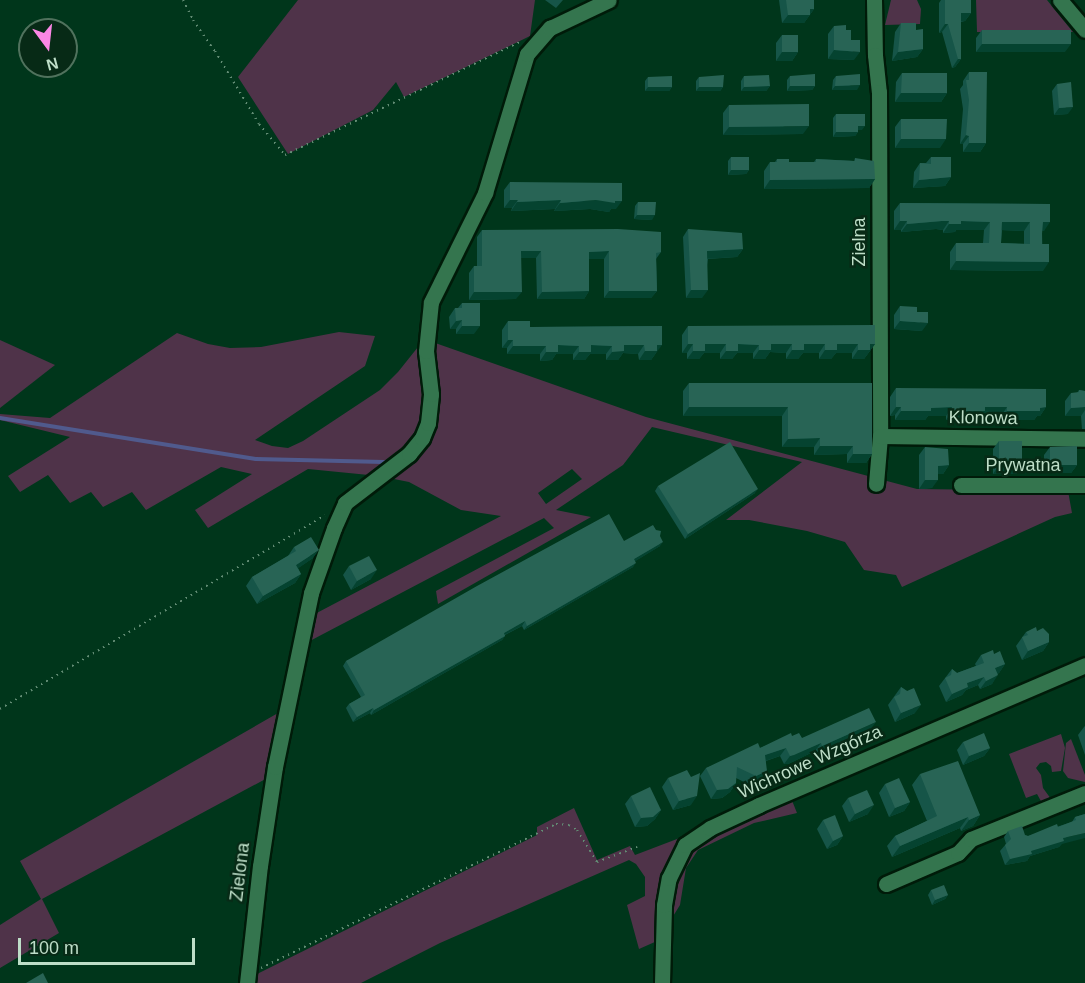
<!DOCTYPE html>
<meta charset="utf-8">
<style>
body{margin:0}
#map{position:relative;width:1085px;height:983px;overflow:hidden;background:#00361b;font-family:Arial,sans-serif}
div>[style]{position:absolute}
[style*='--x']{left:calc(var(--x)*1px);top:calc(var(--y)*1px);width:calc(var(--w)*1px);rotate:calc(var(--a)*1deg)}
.green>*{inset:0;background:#4f3349}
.stream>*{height:4px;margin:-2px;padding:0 2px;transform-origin:2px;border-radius:2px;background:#505a8d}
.path>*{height:2px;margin-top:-1px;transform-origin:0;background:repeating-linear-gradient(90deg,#638d75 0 1.5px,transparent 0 6px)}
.roads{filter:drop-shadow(2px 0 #001b09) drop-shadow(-2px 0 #001b09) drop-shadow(0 2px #001b09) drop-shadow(0 -2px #001b09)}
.minor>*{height:15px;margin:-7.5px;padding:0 7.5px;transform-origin:7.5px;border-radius:7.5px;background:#34754e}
.wall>*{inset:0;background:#165548}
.shaded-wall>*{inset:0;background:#054330}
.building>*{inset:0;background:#286455}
span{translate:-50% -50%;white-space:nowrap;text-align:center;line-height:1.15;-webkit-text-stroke:5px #072a16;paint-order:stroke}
.street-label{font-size:18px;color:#bedec8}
.north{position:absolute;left:18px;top:18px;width:60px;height:60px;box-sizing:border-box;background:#072a16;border:2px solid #50725d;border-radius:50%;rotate:165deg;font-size:16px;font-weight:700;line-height:24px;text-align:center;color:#bedec8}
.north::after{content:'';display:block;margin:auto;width:21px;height:27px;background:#fb87e5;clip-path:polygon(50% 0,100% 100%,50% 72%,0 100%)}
.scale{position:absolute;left:18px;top:938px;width:177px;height:27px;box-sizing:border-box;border:3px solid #bedec8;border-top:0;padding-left:8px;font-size:18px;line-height:21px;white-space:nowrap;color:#bedec8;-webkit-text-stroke:4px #072a16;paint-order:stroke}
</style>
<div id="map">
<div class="green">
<div style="clip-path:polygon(298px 0,535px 0,530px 36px,404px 97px,396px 82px,373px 110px,288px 154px,238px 77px)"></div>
<div style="clip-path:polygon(891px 0,917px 0,921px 9px,920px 24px,885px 25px)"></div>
<div style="clip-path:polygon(976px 0,1047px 0,1073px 32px,977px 32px)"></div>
<div style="clip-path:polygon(evenodd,339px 332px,375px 336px,365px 366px,255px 440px,272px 446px,288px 448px,303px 441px,380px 390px,398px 372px,418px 347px,421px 338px,646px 417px,917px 489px,1068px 491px,1072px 513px,1055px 517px,902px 587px,896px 575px,864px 570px,845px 542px,807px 531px,749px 520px,726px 520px,802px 462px,652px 427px,623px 465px,556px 510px,591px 517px,438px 604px,436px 591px,554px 528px,544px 518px,306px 643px,311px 616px,501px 516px,461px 510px,409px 482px,379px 476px,308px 469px,208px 528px,195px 510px,252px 474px,221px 467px,146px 510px,132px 492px,103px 507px,91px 492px,70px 503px,48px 475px,20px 492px,8px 476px,70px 437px,0 420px,0 414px,50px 418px,177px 333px,208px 344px,230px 348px,261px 347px,339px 332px,572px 469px,582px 479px,546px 504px,538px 493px,572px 469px)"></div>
<div style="clip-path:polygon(0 340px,55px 365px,0 408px)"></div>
<div style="clip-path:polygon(285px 709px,271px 776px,42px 899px,59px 933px,0 968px,0 925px,41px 899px,20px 861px)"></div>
<div style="clip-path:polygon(1061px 734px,1065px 748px,1061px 771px,1052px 772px,1051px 766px,1046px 762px,1040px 763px,1036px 768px,1041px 775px,1043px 788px,1051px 799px,1042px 803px,1037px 794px,1026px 798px,1009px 754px)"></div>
<div style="clip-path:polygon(1071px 739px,1085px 775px,1085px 782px,1068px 778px,1063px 771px,1066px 743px)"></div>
<div style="clip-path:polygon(791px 798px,797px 813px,754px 823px,698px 850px,686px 868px,680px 905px,667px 926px,672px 881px,690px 846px)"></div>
<div style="clip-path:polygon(574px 808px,597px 860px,630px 846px,635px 855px,698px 831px,681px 845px,657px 941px,639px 949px,627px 905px,645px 896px,645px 877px,636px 864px,629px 860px,440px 943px,361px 983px,251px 983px,251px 977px,537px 835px,537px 827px)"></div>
</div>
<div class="stream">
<div style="--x:0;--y:418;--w:259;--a:9.1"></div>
<div style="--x:256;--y:459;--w:128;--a:1.3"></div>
</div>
<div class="path">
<div style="--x:183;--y:0;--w:22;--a:63"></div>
<div style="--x:193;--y:20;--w:38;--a:55"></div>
<div style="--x:215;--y:51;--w:85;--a:58.9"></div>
<div style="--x:259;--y:124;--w:40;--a:50"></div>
<div style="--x:285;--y:155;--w:261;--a:-25.7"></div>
<div style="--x:0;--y:709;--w:378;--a:-30.8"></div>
<div style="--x:261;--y:968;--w:328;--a:-26"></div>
<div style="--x:556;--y:824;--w:13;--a:4"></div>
<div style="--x:569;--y:825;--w:9;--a:32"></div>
<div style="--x:577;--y:830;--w:38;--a:58"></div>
<div style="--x:597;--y:862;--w:43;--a:-20.6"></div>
</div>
<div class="roads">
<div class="minor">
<div style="--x:874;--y:0;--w:55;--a:89"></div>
<div style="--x:875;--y:55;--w:37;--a:84"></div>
<div style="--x:879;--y:92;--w:344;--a:89.8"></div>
<div style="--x:880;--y:436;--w:48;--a:94.8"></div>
<div style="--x:1060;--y:0;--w:39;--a:50"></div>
<div style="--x:880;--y:436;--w:205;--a:0.8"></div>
<div style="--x:961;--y:485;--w:124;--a:0"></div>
<div style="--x:886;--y:884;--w:78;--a:-23.3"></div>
<div style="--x:958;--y:853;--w:19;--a:-47"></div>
<div style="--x:971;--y:839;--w:123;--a:-22"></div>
<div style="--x:247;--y:983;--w:118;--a:-83.7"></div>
<div style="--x:260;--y:866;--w:100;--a:-81.4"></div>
<div style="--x:275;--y:767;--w:178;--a:-78.3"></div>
<div style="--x:311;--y:593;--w:69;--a:-70.5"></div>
<div style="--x:334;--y:528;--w:27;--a:-66"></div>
<div style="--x:345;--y:503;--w:81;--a:-37.4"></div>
<div style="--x:409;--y:454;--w:21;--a:-51"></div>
<div style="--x:422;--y:438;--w:16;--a:-68"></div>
<div style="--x:428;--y:423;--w:29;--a:-84"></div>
<div style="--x:431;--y:394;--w:43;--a:-96.6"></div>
<div style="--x:426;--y:351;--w:49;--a:-84.2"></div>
<div style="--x:431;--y:302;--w:122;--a:-63.6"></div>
<div style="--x:485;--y:193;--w:145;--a:-73.2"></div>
<div style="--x:527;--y:54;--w:35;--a:-49"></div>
<div style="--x:550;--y:28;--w:65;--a:-25.4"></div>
<div style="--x:662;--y:983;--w:78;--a:-88.5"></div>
<div style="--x:664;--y:905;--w:27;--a:-80"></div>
<div style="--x:669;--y:878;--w:37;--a:-64"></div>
<div style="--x:685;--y:845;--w:30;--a:-34"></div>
<div style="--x:710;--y:828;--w:54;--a:-25.1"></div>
<div style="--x:759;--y:805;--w:355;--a:-23.2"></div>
</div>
</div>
<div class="wall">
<div style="clip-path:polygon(545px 0,563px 0,556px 8px)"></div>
<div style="clip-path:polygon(779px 0,814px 0,814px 9px,804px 23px,782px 23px)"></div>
<div style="clip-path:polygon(941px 0,971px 0,971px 13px,965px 21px,961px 22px,961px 59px,955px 67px,952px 68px,942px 32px,939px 33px,939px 3px)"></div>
<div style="clip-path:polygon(901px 23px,916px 30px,923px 49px,917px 57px,892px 61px,895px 32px)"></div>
<div style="clip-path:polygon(834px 26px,846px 30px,851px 40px,854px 60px,828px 59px,828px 34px)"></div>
<div style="clip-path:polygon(982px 30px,1065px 52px,976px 52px,976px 38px)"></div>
<div style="clip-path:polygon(782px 35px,798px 52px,792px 61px,776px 61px,776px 43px)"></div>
<div style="clip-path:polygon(969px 72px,986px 143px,980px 152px,963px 152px,963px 144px,960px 144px,963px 109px,960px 89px,963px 85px,963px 81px)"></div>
<div style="clip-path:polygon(902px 73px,947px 93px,941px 102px,895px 102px,896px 82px)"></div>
<div style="clip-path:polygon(744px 76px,770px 86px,766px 91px,741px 91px,741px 81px)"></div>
<div style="clip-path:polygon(790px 76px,815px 86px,812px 90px,787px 91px,787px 80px)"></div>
<div style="clip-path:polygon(836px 76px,857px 90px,832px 90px,833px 80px)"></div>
<div style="clip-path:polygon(648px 77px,672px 87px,669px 91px,645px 91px,645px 81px)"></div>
<div style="clip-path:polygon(699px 77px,723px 87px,720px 91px,696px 91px,696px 81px)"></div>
<div style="clip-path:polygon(1057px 84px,1068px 114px,1054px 115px,1052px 91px)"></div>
<div style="clip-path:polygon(729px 105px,803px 134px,723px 135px,723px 113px)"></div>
<div style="clip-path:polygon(836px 114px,862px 130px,858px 130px,858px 132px,855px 136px,833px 137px,833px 118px)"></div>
<div style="clip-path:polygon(901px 119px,940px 148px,895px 148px,895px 127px)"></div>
<div style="clip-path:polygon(731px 157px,749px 170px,746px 174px,728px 175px,728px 161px)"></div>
<div style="clip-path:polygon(931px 157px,951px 177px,945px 186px,913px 188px,914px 172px,920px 163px,926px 163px)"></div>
<div style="clip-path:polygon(855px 158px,875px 179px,869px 188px,764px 189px,764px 171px,770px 162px,775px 162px,777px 159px,789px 162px,814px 162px,816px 159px,854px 161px)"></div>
<div style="clip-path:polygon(510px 182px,616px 209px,611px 209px,609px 212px,590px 209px,554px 211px,555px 209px,511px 211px,512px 208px,504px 208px,504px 190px)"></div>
<div style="clip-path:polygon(638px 202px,652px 220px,634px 219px,635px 206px)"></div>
<div style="clip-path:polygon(evenodd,900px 203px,1050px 204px,1044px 231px,1042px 231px,1043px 271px,950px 270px,950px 252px,956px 243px,983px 243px,984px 230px,956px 230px,955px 232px,943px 233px,943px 230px,936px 229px,901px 232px,901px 230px,894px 230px,894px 211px,900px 203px,1002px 230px,1024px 231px,1024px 244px,1001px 243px,1002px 230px)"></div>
<div style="clip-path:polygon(688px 229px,743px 249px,737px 257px,708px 259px,702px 298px,686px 298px,683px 237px)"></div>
<div style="clip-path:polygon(482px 230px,661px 252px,656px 259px,657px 291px,651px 298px,604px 298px,604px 259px,589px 259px,589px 291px,584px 299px,537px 299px,536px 258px,521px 258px,516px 299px,469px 300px,469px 273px,474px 266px,477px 266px,477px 237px)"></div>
<div style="clip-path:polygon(462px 303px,474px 334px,456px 334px,456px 329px,450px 329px,449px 317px,455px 308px,458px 308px)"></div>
<div style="clip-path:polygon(900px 306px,917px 312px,922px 331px,894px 329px,894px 315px)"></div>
<div style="clip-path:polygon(508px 321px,530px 327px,662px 326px,656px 353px,651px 360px,639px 360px,638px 354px,623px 353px,618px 360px,606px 360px,606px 354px,590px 354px,585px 360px,573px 360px,573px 354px,556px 354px,552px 360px,540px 361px,540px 354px,507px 354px,507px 348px,502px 348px,502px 330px)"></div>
<div style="clip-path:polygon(688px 326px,875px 344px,864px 359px,852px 359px,852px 353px,836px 353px,831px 359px,819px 359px,819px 353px,803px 353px,798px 359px,786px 359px,786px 353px,770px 352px,765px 359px,753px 359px,753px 353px,737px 353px,732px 359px,720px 359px,720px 353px,704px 353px,699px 359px,687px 359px,687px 353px,682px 353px,682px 335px)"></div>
<div style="clip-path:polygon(689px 383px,872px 383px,872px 454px,866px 463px,847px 463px,847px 454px,814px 455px,814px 447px,782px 447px,782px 416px,683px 416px,683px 391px)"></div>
<div style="clip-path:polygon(896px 388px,1046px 407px,1040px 416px,1037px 416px,1034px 420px,1001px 420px,1001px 416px,982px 416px,979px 420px,946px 420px,946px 416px,928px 416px,925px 420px,895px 420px,895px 415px,890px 416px,890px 397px)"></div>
<div style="clip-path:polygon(1079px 390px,1085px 391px,1085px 429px,1082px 429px,1081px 416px,1065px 416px,1065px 401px,1071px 393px,1077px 393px)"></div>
<div style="clip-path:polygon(999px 441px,1022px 465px,1016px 474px,993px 474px,993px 449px)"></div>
<div style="clip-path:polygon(925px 447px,949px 465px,943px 474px,938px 474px,932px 488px,919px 489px,919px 455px)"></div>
<div style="clip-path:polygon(1050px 447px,1077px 465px,1071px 473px,1044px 473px,1044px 455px)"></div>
<div style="clip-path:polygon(658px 486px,755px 493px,685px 539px,655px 491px)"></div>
<div style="clip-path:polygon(660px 536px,660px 546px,635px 561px,633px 567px,524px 630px,522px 626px,505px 635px,505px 636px,502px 640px,371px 715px,370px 713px,353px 722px,346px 708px,349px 704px,361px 697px,343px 666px,346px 661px,624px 541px)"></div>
<div style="clip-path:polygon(294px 547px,313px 558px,298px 568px,301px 574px,295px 583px,257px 604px,246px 586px,252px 577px,288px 556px)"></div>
<div style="clip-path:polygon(349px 566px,371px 579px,351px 590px,343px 575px)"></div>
<div style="clip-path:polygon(1037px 631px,1049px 642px,1043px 651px,1022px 660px,1016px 646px,1026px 632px)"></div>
<div style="clip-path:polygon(994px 654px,1005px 664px,999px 673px,997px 674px,992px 684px,980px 689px,978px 685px,966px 690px,962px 695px,946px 702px,939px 686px,952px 669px,957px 673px,976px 666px,975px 664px,981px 655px)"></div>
<div style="clip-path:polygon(901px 687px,907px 691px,915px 713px,895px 722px,888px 705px)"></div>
<div style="clip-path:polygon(1085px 726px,1085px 755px,1078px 735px,1084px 727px)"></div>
<div style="clip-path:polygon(870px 730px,816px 755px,815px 751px,788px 764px,784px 764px,780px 756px,766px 761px,761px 779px,750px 785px,736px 778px,736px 783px,730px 792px,722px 798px,711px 799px,700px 776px,706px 768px,792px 736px,802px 738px)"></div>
<div style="clip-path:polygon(963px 742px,990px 748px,984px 756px,963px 765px,957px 750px)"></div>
<div style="clip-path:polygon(920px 774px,980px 815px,973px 826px,961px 831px,960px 828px,892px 857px,887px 846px,895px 836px,927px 821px,912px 785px)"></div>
<div style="clip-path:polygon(668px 778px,691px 805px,673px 810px,662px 787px)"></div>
<div style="clip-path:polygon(885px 784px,910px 802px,904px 811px,889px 817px,879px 793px)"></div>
<div style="clip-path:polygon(631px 796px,661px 810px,655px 819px,647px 826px,635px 827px,625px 804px)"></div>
<div style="clip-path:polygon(848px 798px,868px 814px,849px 822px,842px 806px)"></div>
<div style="clip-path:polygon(1085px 814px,1059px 847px,1030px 856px,1027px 861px,1005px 865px,1000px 851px,1006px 844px,1004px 837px,1008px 831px,1028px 836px,1072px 822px,1075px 817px)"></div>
<div style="clip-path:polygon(823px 820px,843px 836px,837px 845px,827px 849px,817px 829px)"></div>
<div style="clip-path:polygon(931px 890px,948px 895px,945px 899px,932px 905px,928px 895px)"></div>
</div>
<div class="shaded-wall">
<div style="clip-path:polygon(810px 9px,814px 9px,804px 23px,782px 23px,788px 15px)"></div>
<div style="clip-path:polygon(961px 13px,971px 13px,965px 21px,955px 22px)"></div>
<div style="clip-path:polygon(945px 24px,948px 24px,942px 32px,939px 33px)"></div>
<div style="clip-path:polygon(982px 44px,1071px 44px,1065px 52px,976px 52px)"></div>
<div style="clip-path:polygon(923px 49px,917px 57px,892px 61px,898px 52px)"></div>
<div style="clip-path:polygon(834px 50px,860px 52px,854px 60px,828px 59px)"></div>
<div style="clip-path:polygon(782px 52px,798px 52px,792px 61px,776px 61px)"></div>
<div style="clip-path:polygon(958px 59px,961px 59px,955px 67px,952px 68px)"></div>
<div style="clip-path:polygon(860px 85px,857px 90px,832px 90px,835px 86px)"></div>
<div style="clip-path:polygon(770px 86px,766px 91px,741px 91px,744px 87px)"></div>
<div style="clip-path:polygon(790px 86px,815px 86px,812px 90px,787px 91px)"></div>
<div style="clip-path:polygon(648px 87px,672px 87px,669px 91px,645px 91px)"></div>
<div style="clip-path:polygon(699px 87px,723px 87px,720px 91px,696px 91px)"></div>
<div style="clip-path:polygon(901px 93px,947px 93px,941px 102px,895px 102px)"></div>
<div style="clip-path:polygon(1073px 107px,1068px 114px,1054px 115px,1059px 108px)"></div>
<div style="clip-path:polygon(809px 126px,803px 134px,723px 135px,729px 127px)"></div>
<div style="clip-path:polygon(858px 126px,865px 126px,862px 130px,855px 130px)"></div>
<div style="clip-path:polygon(836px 132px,858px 132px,855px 136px,833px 137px)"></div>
<div style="clip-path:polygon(966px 135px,969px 136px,963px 144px,960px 144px)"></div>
<div style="clip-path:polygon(901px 139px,946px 139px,940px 148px,895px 148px)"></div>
<div style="clip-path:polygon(969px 143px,986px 143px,980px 152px,963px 152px)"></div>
<div style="clip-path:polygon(731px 170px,749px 170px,746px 174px,728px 175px)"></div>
<div style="clip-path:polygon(951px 177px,945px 186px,913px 188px,919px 180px)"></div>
<div style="clip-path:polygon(875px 179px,869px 188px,764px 189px,770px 180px)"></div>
<div style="clip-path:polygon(510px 200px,518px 200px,512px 208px,504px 208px)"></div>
<div style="clip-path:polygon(561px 200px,555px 209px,511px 211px,517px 202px)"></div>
<div style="clip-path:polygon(596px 200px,622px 201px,616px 209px,611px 209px,609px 212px,590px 209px,554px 211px,560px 203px)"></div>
<div style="clip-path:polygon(637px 215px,655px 215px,652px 220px,634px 219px)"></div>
<div style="clip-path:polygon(900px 221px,907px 221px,901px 230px,894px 230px)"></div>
<div style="clip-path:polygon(942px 221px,949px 221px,943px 230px,936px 229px,901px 232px,907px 224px)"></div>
<div style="clip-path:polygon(961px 221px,990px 222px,984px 230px,956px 230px,955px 232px,943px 233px,949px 224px)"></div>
<div style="clip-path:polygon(1002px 222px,1030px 222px,1024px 231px,996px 230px)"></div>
<div style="clip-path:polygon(1043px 222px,1050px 222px,1044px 231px,1037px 231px)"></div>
<div style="clip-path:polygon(743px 249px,737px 257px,702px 259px,707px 251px)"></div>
<div style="clip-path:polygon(521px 251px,541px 251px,536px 258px,516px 258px)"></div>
<div style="clip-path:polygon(609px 251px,604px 259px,584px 259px,589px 252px)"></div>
<div style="clip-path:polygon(956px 261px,1049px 262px,1043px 271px,950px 270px)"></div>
<div style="clip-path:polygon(691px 290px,708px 290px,702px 298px,686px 298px)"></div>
<div style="clip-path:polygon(589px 291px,584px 299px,537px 299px,542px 292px)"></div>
<div style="clip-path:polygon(609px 291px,657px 291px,651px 298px,604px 298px)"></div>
<div style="clip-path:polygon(474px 292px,522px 292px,516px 299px,469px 300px)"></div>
<div style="clip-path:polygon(462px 320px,456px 329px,450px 329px,456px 321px)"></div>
<div style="clip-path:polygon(900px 321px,928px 323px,922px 331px,894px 329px)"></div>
<div style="clip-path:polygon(462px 326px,480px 326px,474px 334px,456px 334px)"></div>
<div style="clip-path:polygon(508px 340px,513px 340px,507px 348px,502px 348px)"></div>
<div style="clip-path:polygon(688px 344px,693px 344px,687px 353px,682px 353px)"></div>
<div style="clip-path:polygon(705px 344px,726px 344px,720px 353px,704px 353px,699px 359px,687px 359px,693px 351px)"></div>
<div style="clip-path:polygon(738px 344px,759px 345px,753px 353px,737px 353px,732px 359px,720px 359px,726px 351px)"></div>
<div style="clip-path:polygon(771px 344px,792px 344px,786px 353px,770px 352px,765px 359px,753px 359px,759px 350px)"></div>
<div style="clip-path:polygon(804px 344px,825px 344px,819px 353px,803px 353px,798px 359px,786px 359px,792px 350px)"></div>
<div style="clip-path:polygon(837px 344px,858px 344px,852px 353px,836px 353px,831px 359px,819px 359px,825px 350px)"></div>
<div style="clip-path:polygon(870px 344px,875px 344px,864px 359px,852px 359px,858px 350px)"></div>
<div style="clip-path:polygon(558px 345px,579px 346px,573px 354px,556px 354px,552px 360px,540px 361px,546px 352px)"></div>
<div style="clip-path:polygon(591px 345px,612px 346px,606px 354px,590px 354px,585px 360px,573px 360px,579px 352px)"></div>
<div style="clip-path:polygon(624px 345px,644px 345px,638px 354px,623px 353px,618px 360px,606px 360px,612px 352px)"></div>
<div style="clip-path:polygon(657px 345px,662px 345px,651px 360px,639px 360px,645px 351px)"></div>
<div style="clip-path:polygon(513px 346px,546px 346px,540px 354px,507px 354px)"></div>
<div style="clip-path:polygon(689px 407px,788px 407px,782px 416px,683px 416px)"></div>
<div style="clip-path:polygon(896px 407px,901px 407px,895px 415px,890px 416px)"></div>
<div style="clip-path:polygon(952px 407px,946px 416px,928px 416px,925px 420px,895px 420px,901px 411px,931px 408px)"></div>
<div style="clip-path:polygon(985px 407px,1007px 407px,1001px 416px,982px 416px,979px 420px,946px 420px,952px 411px)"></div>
<div style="clip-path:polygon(1046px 407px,1040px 416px,1037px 416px,1034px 420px,1001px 420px,1007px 411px)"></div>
<div style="clip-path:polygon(1085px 407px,1085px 410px,1081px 416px,1065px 416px,1071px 408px)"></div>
<div style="clip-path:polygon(820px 438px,814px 447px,782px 447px,788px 439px)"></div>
<div style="clip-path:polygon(820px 446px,853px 446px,847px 454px,814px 455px)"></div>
<div style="clip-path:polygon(853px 454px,872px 454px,866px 463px,847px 463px)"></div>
<div style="clip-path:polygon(949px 465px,943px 474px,932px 474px,938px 466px)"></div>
<div style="clip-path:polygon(999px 465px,1022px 465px,1016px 474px,993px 474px)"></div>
<div style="clip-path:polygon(1050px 465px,1077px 465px,1071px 473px,1044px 473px)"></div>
<div style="clip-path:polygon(925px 480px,938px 480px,932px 488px,919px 489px)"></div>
<div style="clip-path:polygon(758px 489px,755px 493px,685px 539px,688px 534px)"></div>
<div style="clip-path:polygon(663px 542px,660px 546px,631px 564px,634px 559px)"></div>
<div style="clip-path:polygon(319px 550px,313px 558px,290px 574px,296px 565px)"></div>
<div style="clip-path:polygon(636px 563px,633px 567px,524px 630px,527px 626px)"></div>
<div style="clip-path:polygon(377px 570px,371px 579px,351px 590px,357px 581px)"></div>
<div style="clip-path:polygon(301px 574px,295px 583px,257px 604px,263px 596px)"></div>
<div style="clip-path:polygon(525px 621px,522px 626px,500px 637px,504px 633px)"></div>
<div style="clip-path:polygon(505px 636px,502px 640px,371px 715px,374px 710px)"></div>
<div style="clip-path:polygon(1049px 642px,1043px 651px,1022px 660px,1028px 651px)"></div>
<div style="clip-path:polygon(1005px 664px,999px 673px,989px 677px,995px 668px)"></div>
<div style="clip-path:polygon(998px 675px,992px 684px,980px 689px,986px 681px)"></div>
<div style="clip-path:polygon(984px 677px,978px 685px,966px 690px,962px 695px,946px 702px,952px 694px,967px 683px)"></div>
<div style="clip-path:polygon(921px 705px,915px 713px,895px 722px,901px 713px)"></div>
<div style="clip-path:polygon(373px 708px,370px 713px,353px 722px,357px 717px)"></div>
<div style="clip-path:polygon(876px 722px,870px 730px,816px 755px,822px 746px)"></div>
<div style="clip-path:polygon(821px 743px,815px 751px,788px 764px,784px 764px,790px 756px)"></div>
<div style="clip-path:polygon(786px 748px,780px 756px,759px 763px,765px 755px)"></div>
<div style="clip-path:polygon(990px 748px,984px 756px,963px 765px,969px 756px)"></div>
<div style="clip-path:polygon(767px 771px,761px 779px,750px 785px,756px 776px)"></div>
<div style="clip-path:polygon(736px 783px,730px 792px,722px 798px,711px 799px,717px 790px)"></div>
<div style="clip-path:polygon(697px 796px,691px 805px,673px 810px,679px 801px)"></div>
<div style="clip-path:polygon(910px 802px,904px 811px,889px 817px,895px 808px)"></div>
<div style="clip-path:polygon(874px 805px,868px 814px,849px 822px,855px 814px)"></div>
<div style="clip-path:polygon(661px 810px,655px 819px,647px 826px,635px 827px,641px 818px)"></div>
<div style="clip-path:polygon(980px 815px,973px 826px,961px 831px,969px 820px)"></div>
<div style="clip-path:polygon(968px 817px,960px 828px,892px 857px,900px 846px)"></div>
<div style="clip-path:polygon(1085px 833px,1085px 838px,1062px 844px,1059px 847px,1030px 856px,1027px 861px,1005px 865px,1010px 859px,1063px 838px)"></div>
<div style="clip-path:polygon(843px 836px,837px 845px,827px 849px,833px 841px)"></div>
<div style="clip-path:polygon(948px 895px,945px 899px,932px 905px,935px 900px)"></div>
</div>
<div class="building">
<div style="clip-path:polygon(786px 0,814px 0,814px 9px,810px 9px,810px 15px,788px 15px)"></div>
<div style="clip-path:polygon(945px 0,971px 0,971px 13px,961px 13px,961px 59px,958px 59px,948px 24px,945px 24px)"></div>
<div style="clip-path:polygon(901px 23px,916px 23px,916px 30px,923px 29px,923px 49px,898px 52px)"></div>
<div style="clip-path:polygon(846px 25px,846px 30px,851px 30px,851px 40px,860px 40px,860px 52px,834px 50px,834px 26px)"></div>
<div style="clip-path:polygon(982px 30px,1071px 30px,1071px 44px,982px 44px)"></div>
<div style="clip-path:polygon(782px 35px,798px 35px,798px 52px,782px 52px)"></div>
<div style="clip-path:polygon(969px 72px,987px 72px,986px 143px,969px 143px,969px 136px,966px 135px,969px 100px,966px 80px,969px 80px)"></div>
<div style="clip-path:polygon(902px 73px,947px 73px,947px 93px,901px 93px)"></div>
<div style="clip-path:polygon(815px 74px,815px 86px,790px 86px,790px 76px)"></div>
<div style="clip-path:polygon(860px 74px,860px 85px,835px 86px,836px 76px)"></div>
<div style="clip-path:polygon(724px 75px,723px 87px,699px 87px,699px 77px)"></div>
<div style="clip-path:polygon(769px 75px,770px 86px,744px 87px,744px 76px)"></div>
<div style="clip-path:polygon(672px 76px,672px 87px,648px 87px,648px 77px)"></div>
<div style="clip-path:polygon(1071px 82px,1073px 107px,1059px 108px,1057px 84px)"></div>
<div style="clip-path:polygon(809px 104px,809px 126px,729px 127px,729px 105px)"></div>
<div style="clip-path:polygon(836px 114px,865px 114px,865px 126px,858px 126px,858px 132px,836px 132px)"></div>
<div style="clip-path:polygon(901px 119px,947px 119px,946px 139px,901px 139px)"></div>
<div style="clip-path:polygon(731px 157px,749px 157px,749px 170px,731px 170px)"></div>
<div style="clip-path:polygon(931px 157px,951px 157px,951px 177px,919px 180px,920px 163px,931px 164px)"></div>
<div style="clip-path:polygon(855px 158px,874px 161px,875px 179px,770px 180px,770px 162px,777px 162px,777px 159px,789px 159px,789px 162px,816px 162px,816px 159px,855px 161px)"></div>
<div style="clip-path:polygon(510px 182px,622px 183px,622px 201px,615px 201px,615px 203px,596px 200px,560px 203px,561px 200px,517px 202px,518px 200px,510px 200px)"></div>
<div style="clip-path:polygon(638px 202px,656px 202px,655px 215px,637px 215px)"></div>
<div style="clip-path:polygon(evenodd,900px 203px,1050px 204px,1050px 222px,1043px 222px,1042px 234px,1042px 244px,1049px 244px,1049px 262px,956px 261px,956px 243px,989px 243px,990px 222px,961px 221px,961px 224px,949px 224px,949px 221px,942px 221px,907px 224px,907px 221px,900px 221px,900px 203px,1002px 222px,1030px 222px,1030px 244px,1001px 243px,1002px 222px)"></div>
<div style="clip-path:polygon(618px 229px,661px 232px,661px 252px,656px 253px,657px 291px,609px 291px,609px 251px,589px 252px,589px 291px,542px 292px,541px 251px,521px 251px,522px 292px,474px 292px,474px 266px,482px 266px,482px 230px)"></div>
<div style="clip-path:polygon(688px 229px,742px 233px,743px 249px,707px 251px,708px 290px,691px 290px)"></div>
<div style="clip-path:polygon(462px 303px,480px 303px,480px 326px,462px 326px,462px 320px,456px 321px,455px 308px,462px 308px)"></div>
<div style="clip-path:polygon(900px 306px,917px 307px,917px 312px,928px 312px,928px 323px,900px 321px)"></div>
<div style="clip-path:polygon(508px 321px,530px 321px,530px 327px,662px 326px,662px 345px,657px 345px,657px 351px,645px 351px,644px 345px,624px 345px,624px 351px,612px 352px,612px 346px,591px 345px,591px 352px,579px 352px,579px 346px,558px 345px,558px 352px,546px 352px,546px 346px,513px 346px,513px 340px,508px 340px)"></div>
<div style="clip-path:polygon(875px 325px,875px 344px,870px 344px,870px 350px,858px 350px,858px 344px,837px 344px,837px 350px,825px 350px,825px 344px,804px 344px,804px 350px,792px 350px,792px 344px,771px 344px,771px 350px,759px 350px,759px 345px,738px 344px,738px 351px,726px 351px,726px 344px,705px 344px,705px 351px,693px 351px,693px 344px,688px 344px,688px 326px)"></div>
<div style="clip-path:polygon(689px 383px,872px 383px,872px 454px,853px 454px,853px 446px,820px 446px,820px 438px,788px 439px,788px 407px,689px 407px)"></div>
<div style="clip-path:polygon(896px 388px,1046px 389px,1046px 407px,1040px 408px,1040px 411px,1007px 411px,1007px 407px,985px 407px,985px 411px,952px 411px,952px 407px,931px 408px,931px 411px,901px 411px,901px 407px,896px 407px)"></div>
<div style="clip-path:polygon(1079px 390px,1085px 391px,1085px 407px,1071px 408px,1071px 393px,1079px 392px)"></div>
<div style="clip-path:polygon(999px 441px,1022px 441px,1022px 465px,999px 465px)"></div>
<div style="clip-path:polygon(730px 442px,758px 489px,688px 534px,658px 486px)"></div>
<div style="clip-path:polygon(1077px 446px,1077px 465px,1050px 465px,1050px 447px)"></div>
<div style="clip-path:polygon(925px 447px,948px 449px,949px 465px,938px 466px,938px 480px,925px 480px)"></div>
<div style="clip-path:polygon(609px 514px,624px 541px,653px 525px,656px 530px,661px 531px,660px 536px,663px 542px,634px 559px,636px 563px,527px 626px,525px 621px,504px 633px,505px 636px,374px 710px,373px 708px,357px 717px,349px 704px,365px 695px,346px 661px,477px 586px)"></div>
<div style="clip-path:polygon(311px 537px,319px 550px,296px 565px,301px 574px,263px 596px,252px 577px,296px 551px,294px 547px)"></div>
<div style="clip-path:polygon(369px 556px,377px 570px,357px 581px,349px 566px)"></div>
<div style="clip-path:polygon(1036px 627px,1037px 631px,1043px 628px,1049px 634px,1049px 642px,1028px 651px,1022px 637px,1028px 635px,1026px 632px)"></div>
<div style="clip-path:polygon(993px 650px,994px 654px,1000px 651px,1005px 664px,995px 668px,998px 675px,986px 681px,984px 677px,967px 683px,968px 687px,952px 694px,945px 678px,951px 675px,952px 669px,957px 673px,984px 663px,981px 655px)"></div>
<div style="clip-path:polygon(901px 687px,907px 691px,914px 688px,921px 705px,901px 713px,894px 697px,900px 694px)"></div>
<div style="clip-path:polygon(869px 708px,876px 722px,822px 746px,821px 743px,794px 755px,790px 756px,786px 748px,765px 755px,767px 771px,756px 776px,737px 767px,736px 783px,728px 789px,717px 790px,706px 768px,758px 743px,760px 748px,791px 733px,792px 736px,799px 733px,802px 738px)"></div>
<div style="clip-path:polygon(984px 733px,990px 748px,969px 756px,963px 742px)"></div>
<div style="clip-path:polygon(958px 761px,980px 815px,969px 820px,968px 817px,900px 846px,895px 836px,937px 816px,920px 774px)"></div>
<div style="clip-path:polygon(687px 770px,691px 777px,700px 773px,697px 796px,679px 801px,668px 778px)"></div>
<div style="clip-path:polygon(899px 778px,910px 802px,895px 808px,885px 784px)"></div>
<div style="clip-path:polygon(650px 787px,661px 810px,653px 817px,641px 818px,631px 796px)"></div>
<div style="clip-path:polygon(867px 790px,874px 805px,855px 814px,848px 798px)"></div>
<div style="clip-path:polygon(1085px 814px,1085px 833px,1063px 838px,1064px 841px,1031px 851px,1032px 854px,1010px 859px,1005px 845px,1011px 839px,1008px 831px,1022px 826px,1025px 835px,1028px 836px,1057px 824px,1058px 827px,1076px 820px,1075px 817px)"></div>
<div style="clip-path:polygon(835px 815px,843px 836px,833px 841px,823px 820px)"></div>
<div style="clip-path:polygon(944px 885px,948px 895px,935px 900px,931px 890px)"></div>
<div style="clip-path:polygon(43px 973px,48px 983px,26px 983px)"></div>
</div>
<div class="street-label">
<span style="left:859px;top:242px;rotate:-90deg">Zielna</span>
<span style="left:983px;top:418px;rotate:1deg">Klonowa</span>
<span style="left:1023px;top:465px">Prywatna</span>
<span style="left:810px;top:762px;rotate:-24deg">Wichrowe Wzgórza</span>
<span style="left:240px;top:872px;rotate:-83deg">Zielona</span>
</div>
<div class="north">N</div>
<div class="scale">100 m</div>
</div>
